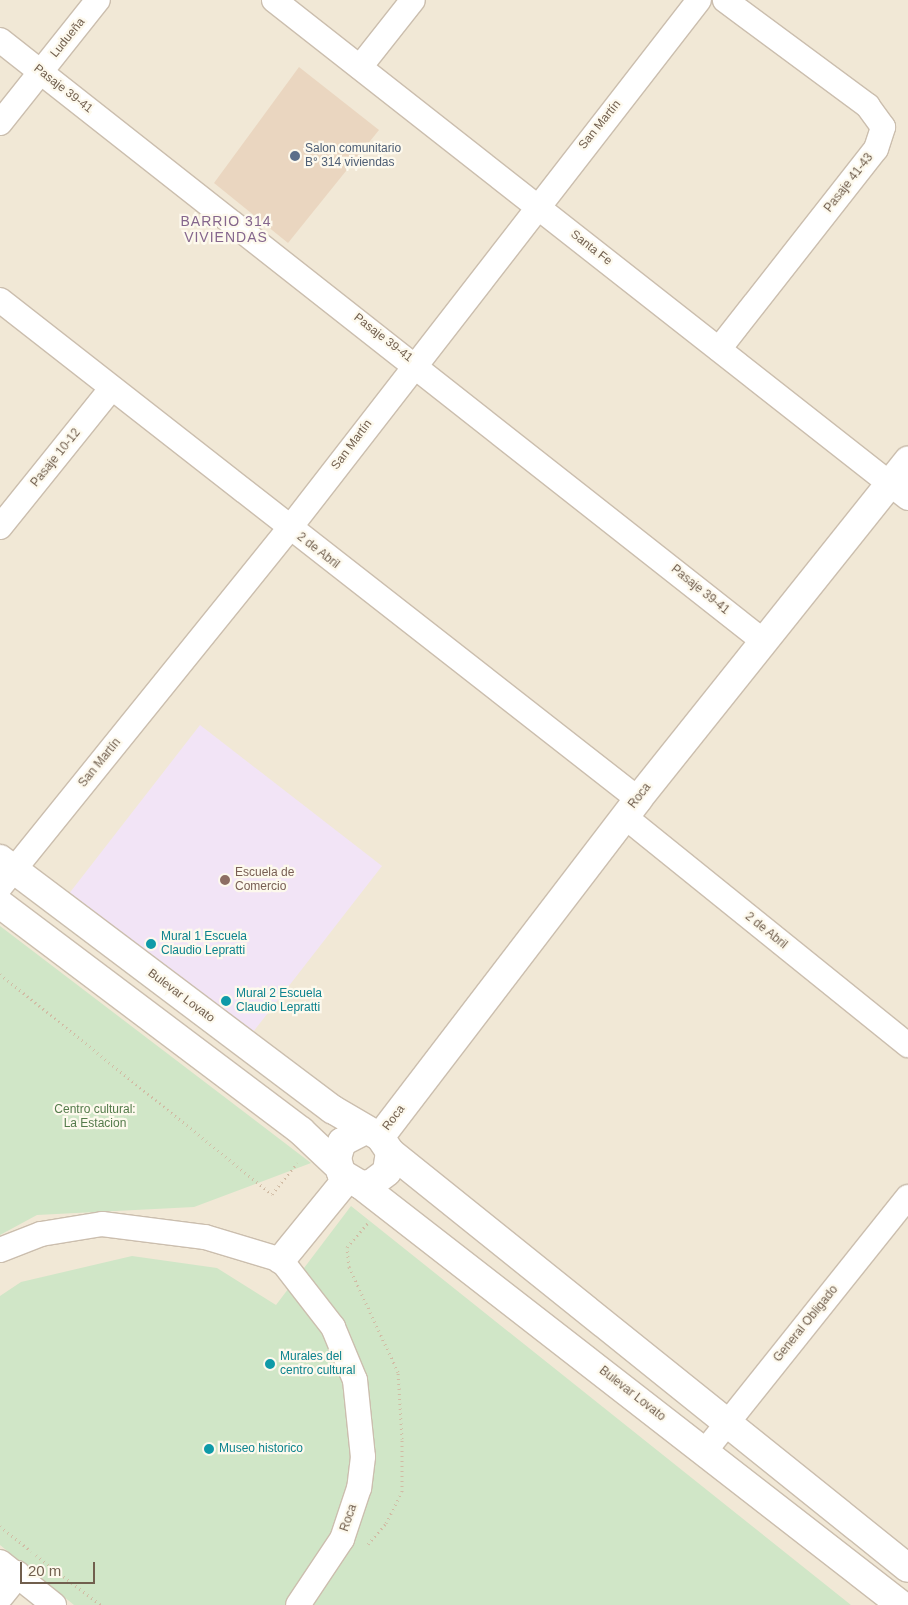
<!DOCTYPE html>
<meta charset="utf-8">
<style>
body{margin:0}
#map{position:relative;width:908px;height:1605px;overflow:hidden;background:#faf5e7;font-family:Arial,sans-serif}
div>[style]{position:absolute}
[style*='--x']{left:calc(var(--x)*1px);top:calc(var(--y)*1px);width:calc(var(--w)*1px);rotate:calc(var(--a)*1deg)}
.residential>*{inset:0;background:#f1e8d6}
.education>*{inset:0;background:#f2e4f6}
.green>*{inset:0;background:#d0e6c7}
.building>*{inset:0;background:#ead6c0}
.path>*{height:3px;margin-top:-1.5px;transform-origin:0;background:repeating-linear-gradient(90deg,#d1bca5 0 1px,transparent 0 5px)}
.roads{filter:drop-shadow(1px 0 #cbbeae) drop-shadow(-1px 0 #cbbeae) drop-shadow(0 1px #cbbeae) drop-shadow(0 -1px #cbbeae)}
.minor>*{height:24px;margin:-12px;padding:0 12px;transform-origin:12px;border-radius:12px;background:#fff}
.tertiary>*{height:28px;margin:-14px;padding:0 14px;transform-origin:14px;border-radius:14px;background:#fff}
.secondary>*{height:28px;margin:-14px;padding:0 14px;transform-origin:14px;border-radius:14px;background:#fff}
.dots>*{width:14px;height:14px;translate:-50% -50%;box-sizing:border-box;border:2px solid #fdf9ed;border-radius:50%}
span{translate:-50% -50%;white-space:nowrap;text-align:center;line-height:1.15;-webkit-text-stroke:4.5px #fdf9ed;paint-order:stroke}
.street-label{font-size:12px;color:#715f4e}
.service-label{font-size:12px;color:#4e5e75}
.left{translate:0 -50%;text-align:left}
.education-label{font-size:12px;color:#785e54}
.culture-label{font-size:12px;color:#0d838f}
.park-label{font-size:12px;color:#547b4b}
.neighbourhood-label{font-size:14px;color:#85668d;letter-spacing:1px}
.scale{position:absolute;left:20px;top:1562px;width:75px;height:22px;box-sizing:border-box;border:2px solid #715f4e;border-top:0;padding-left:6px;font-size:15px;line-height:18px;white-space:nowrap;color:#715f4e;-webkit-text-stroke:4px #fdf9ed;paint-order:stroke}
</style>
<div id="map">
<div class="residential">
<div style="clip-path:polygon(0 0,908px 0,908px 1605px,0 1605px)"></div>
</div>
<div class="education">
<div style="clip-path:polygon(200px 725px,382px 866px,250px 1036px,68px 895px)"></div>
</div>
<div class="green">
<div style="clip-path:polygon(0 926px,311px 1163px,194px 1207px,37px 1215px,0 1235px)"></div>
<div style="clip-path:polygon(351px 1206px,851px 1605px,74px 1605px,0 1545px,0 1296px,21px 1282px,132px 1256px,217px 1268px,276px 1305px)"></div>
</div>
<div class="building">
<div style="clip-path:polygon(299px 67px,379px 130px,288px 243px,214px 183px)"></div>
</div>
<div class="path">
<div style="--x:0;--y:974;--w:350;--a:39"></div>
<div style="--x:272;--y:1194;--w:40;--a:-51"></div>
<div style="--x:0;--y:1526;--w:40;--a:39"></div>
<div style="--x:368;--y:1544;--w:28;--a:-49"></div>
<div style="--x:386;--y:1523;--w:35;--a:-63"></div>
<div style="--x:402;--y:1492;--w:53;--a:-90"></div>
<div style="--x:402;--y:1439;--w:67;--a:-93.4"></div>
<div style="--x:398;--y:1372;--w:116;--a:-115"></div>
<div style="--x:349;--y:1267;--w:20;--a:-96"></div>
<div style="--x:347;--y:1247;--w:32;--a:-49"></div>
<div style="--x:36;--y:1555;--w:82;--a:37.6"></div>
</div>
<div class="roads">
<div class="minor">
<div style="--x:274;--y:0;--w:806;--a:38.15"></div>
<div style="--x:0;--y:40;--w:970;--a:38.22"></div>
<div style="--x:360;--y:67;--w:85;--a:-51.7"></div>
<div style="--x:0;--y:123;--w:157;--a:-51.5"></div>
<div style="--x:0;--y:300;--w:810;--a:38.03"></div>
<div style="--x:719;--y:349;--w:254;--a:-51.9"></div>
<div style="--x:876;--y:149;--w:23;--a:-72"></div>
<div style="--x:883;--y:127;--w:26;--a:-126"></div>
<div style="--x:868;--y:106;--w:178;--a:-143.5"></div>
<div style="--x:0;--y:527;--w:177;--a:-51.2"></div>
<div style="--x:624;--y:816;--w:365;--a:38.9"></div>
<div style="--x:0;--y:887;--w:460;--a:-51.1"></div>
<div style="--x:289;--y:529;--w:669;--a:-52.22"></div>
<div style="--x:0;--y:1250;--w:44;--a:-21.3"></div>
<div style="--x:41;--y:1234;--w:62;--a:-9.3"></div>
<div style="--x:102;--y:1224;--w:104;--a:7.2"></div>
<div style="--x:205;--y:1237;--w:79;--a:16.8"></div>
<div style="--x:281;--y:1260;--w:85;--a:52.2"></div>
<div style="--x:333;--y:1327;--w:57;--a:67.5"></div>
<div style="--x:355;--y:1380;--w:77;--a:84.1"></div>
<div style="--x:363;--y:1457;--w:31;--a:97"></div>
<div style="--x:359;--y:1488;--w:54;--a:108.4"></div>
<div style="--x:342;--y:1539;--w:79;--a:123.7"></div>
<div style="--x:705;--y:1451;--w:325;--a:-51.4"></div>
<div style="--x:0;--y:1562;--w:69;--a:38.5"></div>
</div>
<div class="tertiary">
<div style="--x:380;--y:1137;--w:425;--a:-52.6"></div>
<div style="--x:638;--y:799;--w:433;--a:-51.4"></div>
<div style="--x:281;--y:1260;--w:104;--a:-50.8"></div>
<div style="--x:0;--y:1595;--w:26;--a:-51"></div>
</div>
<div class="secondary">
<div style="--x:0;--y:859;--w:416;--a:37"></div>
<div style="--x:332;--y:1109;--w:56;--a:30.3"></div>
<div style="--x:380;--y:1137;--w:18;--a:56"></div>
<div style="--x:390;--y:1152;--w:20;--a:99"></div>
<div style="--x:387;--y:1172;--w:20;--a:143"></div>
<div style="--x:371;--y:1184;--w:10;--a:174"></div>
<div style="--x:361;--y:1185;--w:23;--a:-149"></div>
<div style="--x:341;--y:1173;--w:16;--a:-105"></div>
<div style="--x:337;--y:1158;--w:17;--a:-73"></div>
<div style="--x:342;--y:1142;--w:25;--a:-27"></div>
<div style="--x:0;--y:904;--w:377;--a:37"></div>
<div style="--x:301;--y:1131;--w:51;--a:43.4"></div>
<div style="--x:390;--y:1152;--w:664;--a:38.77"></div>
<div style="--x:361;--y:1185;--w:684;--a:37.87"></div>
</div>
</div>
<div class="dots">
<div style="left:295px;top:156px;background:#5c6f8a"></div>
<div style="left:225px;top:880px;background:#8d6e63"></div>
<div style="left:151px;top:944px;background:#0f9aa8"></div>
<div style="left:226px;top:1001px;background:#0f9aa8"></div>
<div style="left:270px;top:1364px;background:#0f9aa8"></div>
<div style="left:209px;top:1449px;background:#0f9aa8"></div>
</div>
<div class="street-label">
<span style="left:68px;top:38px;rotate:-51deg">Ludueña</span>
<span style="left:63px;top:89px;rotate:38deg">Pasaje 39-41</span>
<span style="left:600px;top:125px;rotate:-51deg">San Martín</span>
<span style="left:849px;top:183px;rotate:-52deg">Pasaje 41-43</span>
<span style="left:591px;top:248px;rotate:38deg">Santa Fe</span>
<span style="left:383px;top:338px;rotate:38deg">Pasaje 39-41</span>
<span style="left:352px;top:445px;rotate:-53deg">San Martín</span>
<span style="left:56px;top:458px;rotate:-51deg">Pasaje 10-12</span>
<span style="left:318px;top:551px;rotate:38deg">2 de Abril</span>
<span style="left:700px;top:590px;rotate:39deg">Pasaje 39-41</span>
<span style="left:100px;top:763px;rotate:-51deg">San Martín</span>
<span style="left:640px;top:796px;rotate:-52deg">Roca</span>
<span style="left:766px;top:931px;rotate:39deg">2 de Abril</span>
<span style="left:181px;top:996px;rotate:37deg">Bulevar Lovato</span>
<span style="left:394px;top:1118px;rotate:-53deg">Roca</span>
<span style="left:806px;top:1324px;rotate:-51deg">General Obligado</span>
<span style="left:632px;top:1394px;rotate:38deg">Bulevar Lovato</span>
<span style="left:349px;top:1518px;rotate:-71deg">Roca</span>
</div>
<div class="service-label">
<span class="left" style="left:305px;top:156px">Salon comunitario<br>B° 314 viviendas</span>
</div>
<div class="education-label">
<span class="left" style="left:235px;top:880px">Escuela de<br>Comercio</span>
</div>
<div class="culture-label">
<span class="left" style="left:161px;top:944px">Mural 1 Escuela<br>Claudio Lepratti</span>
<span class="left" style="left:236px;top:1001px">Mural 2 Escuela<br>Claudio Lepratti</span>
<span class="left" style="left:280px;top:1364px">Murales del<br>centro cultural</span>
<span class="left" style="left:219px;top:1449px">Museo historico</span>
</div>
<div class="park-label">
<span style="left:95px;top:1117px">Centro cultural:<br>La Estacion</span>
</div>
<div class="neighbourhood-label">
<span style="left:226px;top:229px">BARRIO 314<br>VIVIENDAS</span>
</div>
<div class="scale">20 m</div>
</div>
